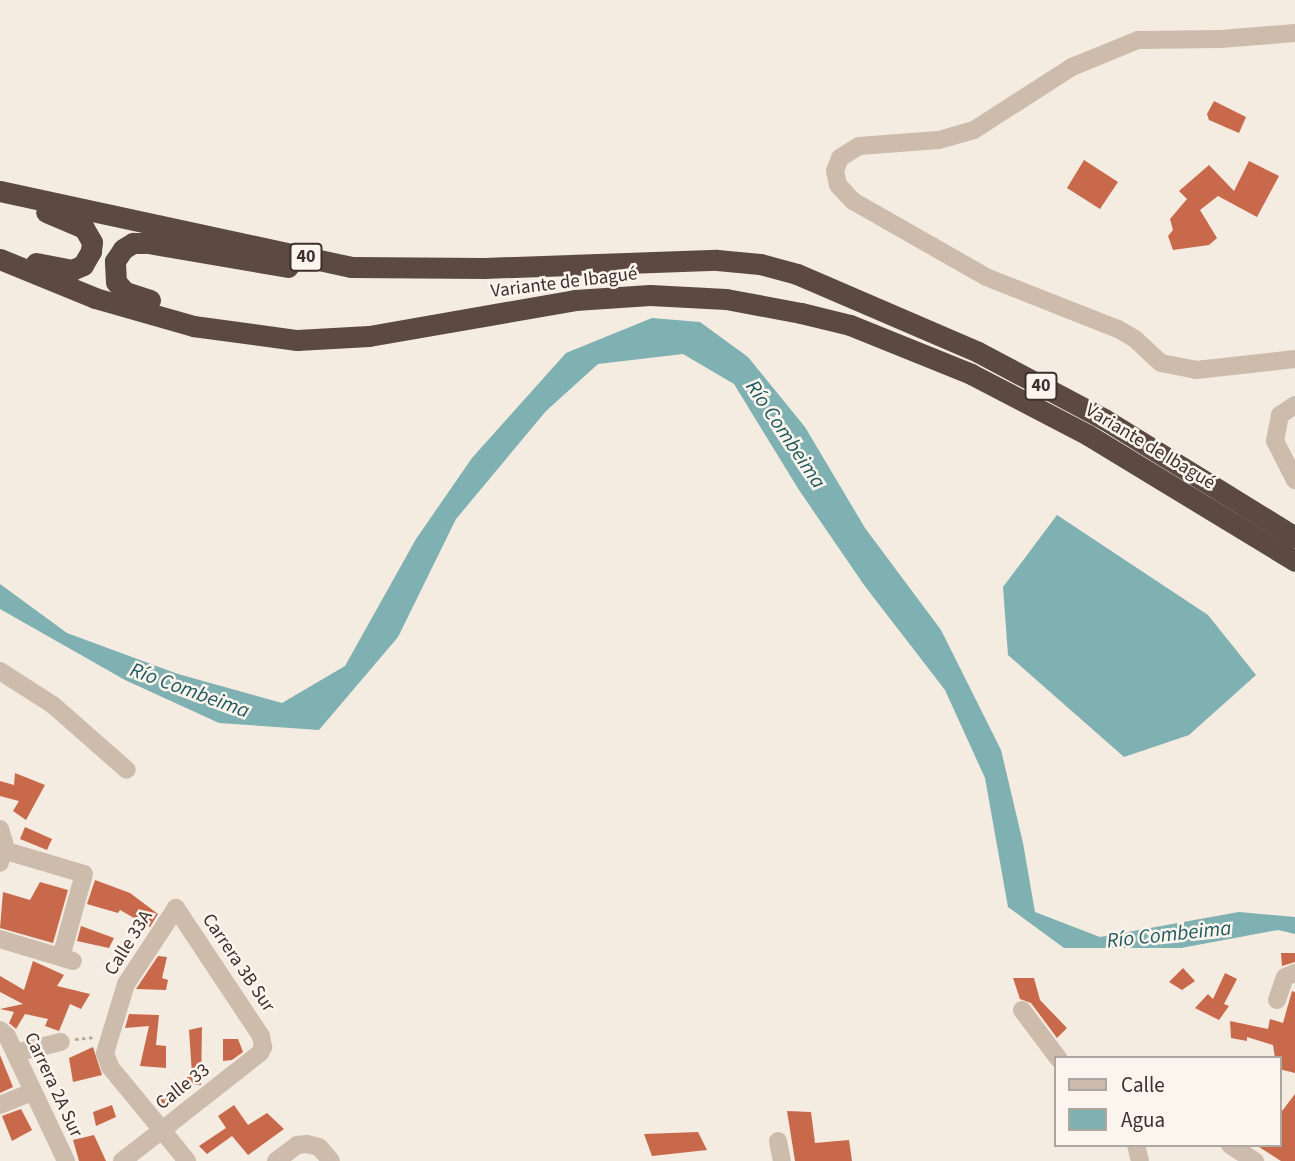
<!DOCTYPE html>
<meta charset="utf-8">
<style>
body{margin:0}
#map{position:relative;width:1295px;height:1161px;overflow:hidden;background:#f4ebe1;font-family:"Source Sans 3",sans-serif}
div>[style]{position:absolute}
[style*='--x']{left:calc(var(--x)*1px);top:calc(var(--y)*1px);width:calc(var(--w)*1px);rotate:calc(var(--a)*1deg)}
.water>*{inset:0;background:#7fb0b2}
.building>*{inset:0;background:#c8694b}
.path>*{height:2.5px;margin-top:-1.25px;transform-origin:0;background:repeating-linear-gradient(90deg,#b9a596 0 3.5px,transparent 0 7px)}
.minor>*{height:18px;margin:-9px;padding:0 9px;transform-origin:9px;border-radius:9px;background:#cdbbac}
.highway>*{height:21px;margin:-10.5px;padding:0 10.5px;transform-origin:10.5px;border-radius:10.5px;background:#5c4a42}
span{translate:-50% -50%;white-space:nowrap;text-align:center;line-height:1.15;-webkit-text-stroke:5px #fbf5ee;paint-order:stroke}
.shield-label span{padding:2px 5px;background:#fbf5ee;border:2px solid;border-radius:5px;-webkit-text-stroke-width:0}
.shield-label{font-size:18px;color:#3b302b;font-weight:700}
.street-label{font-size:19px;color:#3b302b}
.water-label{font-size:21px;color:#1f5a5e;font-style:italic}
.legend{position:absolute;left:1054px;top:1056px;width:228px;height:91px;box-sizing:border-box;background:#fbf5ee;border:2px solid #aea6a0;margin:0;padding:9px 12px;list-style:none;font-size:21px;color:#3b302b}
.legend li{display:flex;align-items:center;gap:14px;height:35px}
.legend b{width:35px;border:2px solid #aea6a0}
</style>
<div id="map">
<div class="water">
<div style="clip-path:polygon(652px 318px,700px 322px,748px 357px,805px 427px,865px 528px,941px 630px,1001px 750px,1023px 843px,1035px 912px,1100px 937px,1239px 912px,1295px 917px,1295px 934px,1278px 930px,1181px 948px,1064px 948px,1008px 907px,985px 778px,945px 690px,864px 585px,799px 490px,734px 384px,683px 354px,598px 364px,546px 411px,456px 519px,398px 637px,319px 730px,219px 723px,125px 680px,0 609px,0 584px,67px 633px,178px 674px,282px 703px,345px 666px,416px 539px,472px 458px,566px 353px)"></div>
<div style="clip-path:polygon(1057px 515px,1208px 615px,1256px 675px,1189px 735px,1124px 757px,1008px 655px,1003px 587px)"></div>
</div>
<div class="building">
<div style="clip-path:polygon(1214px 101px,1246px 117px,1239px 133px,1209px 120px,1207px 114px)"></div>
<div style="clip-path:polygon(1084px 160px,1118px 182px,1100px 209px,1067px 188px)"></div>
<div style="clip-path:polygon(1249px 161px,1279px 176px,1257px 217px,1218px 196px,1200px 210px,1217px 238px,1209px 245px,1173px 250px,1168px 236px,1173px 230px,1170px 219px,1187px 199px,1179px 191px,1209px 165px,1234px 191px)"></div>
<div style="clip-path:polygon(15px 773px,45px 785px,26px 820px,13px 811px,19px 801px,0 796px,0 781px,14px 785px)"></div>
<div style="clip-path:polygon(25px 827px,52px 839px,47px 850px,20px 839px)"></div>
<div style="clip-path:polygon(95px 880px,130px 893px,158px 914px,150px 927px,120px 910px,118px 913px,87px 904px)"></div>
<div style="clip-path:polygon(40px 882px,68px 890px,53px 943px,0 928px,3px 892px,30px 900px)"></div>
<div style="clip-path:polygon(81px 926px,114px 938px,109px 948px,77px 941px)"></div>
<div style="clip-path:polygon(1281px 953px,1295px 953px,1295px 962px,1282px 966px)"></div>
<div style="clip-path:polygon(158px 956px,167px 957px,162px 978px,168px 980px,166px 990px,136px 989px)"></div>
<div style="clip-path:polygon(33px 961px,64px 975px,57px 986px,90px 994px,81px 1009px,70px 1004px,59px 1031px,45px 1026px,48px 1019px,25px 1014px,16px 1029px,9px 1023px,14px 1012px,0 1009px,23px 1004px,0 992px,0 976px,24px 990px)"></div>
<div style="clip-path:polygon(1183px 968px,1195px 981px,1182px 990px,1169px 982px)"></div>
<div style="clip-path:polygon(1225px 973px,1237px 979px,1224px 1004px,1229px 1006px,1219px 1020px,1195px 1008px,1208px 994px,1213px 999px)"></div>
<div style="clip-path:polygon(1013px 978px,1034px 978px,1040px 1000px,1067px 1028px,1057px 1038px,1031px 1003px,1020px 999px)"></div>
<div style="clip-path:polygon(1292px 991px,1295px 992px,1295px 1073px,1279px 1069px,1279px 1058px,1275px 1058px,1273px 1045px,1247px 1037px,1247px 1041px,1231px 1038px,1230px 1021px,1268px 1029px,1270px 1019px,1283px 1023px)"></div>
<div style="clip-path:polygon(129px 1014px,159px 1015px,156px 1045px,166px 1046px,166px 1068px,140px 1066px,149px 1026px,125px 1028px)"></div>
<div style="clip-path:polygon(202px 1027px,201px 1085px,192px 1085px,163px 1110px,157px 1099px,192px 1074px,189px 1030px)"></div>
<div style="clip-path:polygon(223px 1039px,238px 1039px,243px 1052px,232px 1060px,223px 1061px)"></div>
<div style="clip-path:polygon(93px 1047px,102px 1075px,73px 1082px,69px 1058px)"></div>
<div style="clip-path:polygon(0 1055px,13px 1087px,0 1093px)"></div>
<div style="clip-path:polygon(1295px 1094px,1295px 1161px,1281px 1161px,1256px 1145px,1279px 1145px,1279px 1115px)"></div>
<div style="clip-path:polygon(112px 1105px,116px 1117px,96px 1126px,93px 1112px)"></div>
<div style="clip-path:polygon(234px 1105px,248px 1125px,267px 1113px,284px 1129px,248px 1155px,232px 1136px,207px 1154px,199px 1146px,226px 1128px,218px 1116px)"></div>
<div style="clip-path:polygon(21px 1109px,32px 1130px,12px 1141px,2px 1116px)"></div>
<div style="clip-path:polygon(787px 1111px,811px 1112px,815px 1143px,849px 1140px,852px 1161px,795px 1161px)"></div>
<div style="clip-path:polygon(698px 1132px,707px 1150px,652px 1156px,644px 1134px)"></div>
<div style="clip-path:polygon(94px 1135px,106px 1161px,79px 1161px,73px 1140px)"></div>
</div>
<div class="path">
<div style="--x:75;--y:1039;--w:18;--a:-6"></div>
</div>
<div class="minor">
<div style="--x:1295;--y:33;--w:75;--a:175.4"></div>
<div style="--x:1220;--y:39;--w:82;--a:179.3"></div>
<div style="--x:1138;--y:40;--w:71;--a:157.8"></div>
<div style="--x:1072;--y:67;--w:117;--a:147.3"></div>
<div style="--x:974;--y:130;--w:37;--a:164"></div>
<div style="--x:938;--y:140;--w:79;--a:175.7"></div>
<div style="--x:859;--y:146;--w:22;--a:148"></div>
<div style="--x:840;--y:158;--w:14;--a:111"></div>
<div style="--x:835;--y:171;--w:14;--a:78"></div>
<div style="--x:838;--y:185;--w:22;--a:47"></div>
<div style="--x:853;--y:201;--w:153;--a:29.7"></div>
<div style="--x:986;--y:277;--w:142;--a:21.5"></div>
<div style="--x:1118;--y:329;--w:20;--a:30"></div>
<div style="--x:1135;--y:339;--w:35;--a:43"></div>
<div style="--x:1161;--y:363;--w:36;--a:11"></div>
<div style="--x:1196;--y:370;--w:100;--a:-6.3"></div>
<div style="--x:1295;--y:405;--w:18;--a:146"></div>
<div style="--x:1280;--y:415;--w:26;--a:101"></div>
<div style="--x:1275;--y:441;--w:44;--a:62.9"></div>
<div style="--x:0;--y:671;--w:63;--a:32.7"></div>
<div style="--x:53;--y:705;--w:98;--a:41.3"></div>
<div style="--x:0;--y:829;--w:14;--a:73"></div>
<div style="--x:4;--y:842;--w:21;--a:101"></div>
<div style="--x:3;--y:850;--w:84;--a:16.5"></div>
<div style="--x:84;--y:874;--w:86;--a:105.5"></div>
<div style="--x:0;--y:939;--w:76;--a:16.8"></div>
<div style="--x:1277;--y:1000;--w:24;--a:-71"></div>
<div style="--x:1285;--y:977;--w:11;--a:-22"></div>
<div style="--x:1022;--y:1010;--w:60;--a:53.1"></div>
<div style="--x:0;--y:1030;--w:9;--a:41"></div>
<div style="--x:7;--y:1036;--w:138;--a:64.7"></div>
<div style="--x:15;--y:1053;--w:47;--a:-13.4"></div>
<div style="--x:0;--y:1105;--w:35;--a:-22"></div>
<div style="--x:778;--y:1141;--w:20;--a:79"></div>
<div style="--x:1136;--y:1145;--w:16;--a:76"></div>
<div style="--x:1230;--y:1145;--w:30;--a:33"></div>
<div style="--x:122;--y:1161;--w:51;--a:-37.8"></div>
<div style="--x:162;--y:1130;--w:125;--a:-38.2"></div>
<div style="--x:260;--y:1053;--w:7;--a:-63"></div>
<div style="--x:263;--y:1047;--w:11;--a:-100"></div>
<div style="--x:261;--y:1036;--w:154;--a:-123.6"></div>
<div style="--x:176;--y:908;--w:91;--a:123.3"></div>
<div style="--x:126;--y:984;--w:72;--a:106.9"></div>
<div style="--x:105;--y:1053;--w:15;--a:70"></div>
<div style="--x:110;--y:1067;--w:82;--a:50.5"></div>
<div style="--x:162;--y:1130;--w:40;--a:51"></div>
<div style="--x:276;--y:1161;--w:26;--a:-37"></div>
<div style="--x:297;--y:1145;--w:10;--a:-6"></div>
<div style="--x:307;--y:1144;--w:12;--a:14"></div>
<div style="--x:319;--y:1147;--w:18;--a:49"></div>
</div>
<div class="highway">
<div style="--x:0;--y:191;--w:359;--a:12.2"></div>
<div style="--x:351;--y:267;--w:133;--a:0.4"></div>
<div style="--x:484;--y:268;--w:233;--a:-2"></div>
<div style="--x:717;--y:260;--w:43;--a:5.3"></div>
<div style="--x:760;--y:264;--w:38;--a:15"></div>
<div style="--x:797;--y:274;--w:197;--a:23.3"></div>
<div style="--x:978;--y:352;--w:143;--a:28"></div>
<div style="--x:1104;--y:419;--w:225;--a:31.7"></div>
<div style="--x:0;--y:259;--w:103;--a:22.3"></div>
<div style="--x:95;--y:298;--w:102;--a:15.9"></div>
<div style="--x:193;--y:326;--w:105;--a:7.7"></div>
<div style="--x:297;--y:340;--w:72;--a:-3.2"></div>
<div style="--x:369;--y:336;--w:209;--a:-9.9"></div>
<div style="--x:575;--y:300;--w:75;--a:-3.8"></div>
<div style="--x:650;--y:295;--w:76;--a:3"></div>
<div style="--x:726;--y:299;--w:76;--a:10.6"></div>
<div style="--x:801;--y:313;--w:50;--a:13.8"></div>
<div style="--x:850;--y:325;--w:131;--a:22"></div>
<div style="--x:971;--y:374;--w:132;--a:27.5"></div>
<div style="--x:1088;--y:435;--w:242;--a:31.3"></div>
<div style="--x:36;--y:263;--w:37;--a:11"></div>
<div style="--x:72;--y:270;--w:12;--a:-24"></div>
<div style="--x:83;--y:265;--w:16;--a:-60"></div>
<div style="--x:91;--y:251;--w:9;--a:-84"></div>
<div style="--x:92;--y:242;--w:16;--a:-120"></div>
<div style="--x:84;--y:228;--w:41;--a:-157.2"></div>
<div style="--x:150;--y:300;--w:26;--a:-162"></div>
<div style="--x:125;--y:292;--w:13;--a:-132"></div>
<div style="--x:116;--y:282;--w:21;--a:-93"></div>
<div style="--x:115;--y:261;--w:14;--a:-56"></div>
<div style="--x:123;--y:249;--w:12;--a:-31"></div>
<div style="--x:133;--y:243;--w:15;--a:0"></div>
<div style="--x:148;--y:243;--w:142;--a:9.7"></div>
</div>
<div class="shield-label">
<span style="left:306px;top:257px">40</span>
<span style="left:1041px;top:386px">40</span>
</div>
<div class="street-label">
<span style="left:564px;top:283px;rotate:-7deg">Variante de Ibagué</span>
<span style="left:1150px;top:447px;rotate:31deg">Variante de Ibagué</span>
<span style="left:129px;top:943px;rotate:-58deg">Calle 33A</span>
<span style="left:238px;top:963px;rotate:56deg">Carrera 3B Sur</span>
<span style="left:53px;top:1085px;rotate:65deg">Carrera 2A Sur</span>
<span style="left:183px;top:1087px;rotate:-38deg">Calle 33</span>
</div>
<div class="water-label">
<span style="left:786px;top:434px;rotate:56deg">Río Combeima</span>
<span style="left:190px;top:690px;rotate:20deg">Río Combeima</span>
<span style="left:1169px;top:934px;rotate:-6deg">Río Combeima</span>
</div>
<ul class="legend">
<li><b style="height:9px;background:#cdbbac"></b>Calle</li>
<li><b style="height:19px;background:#7fb0b2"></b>Agua</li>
</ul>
</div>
